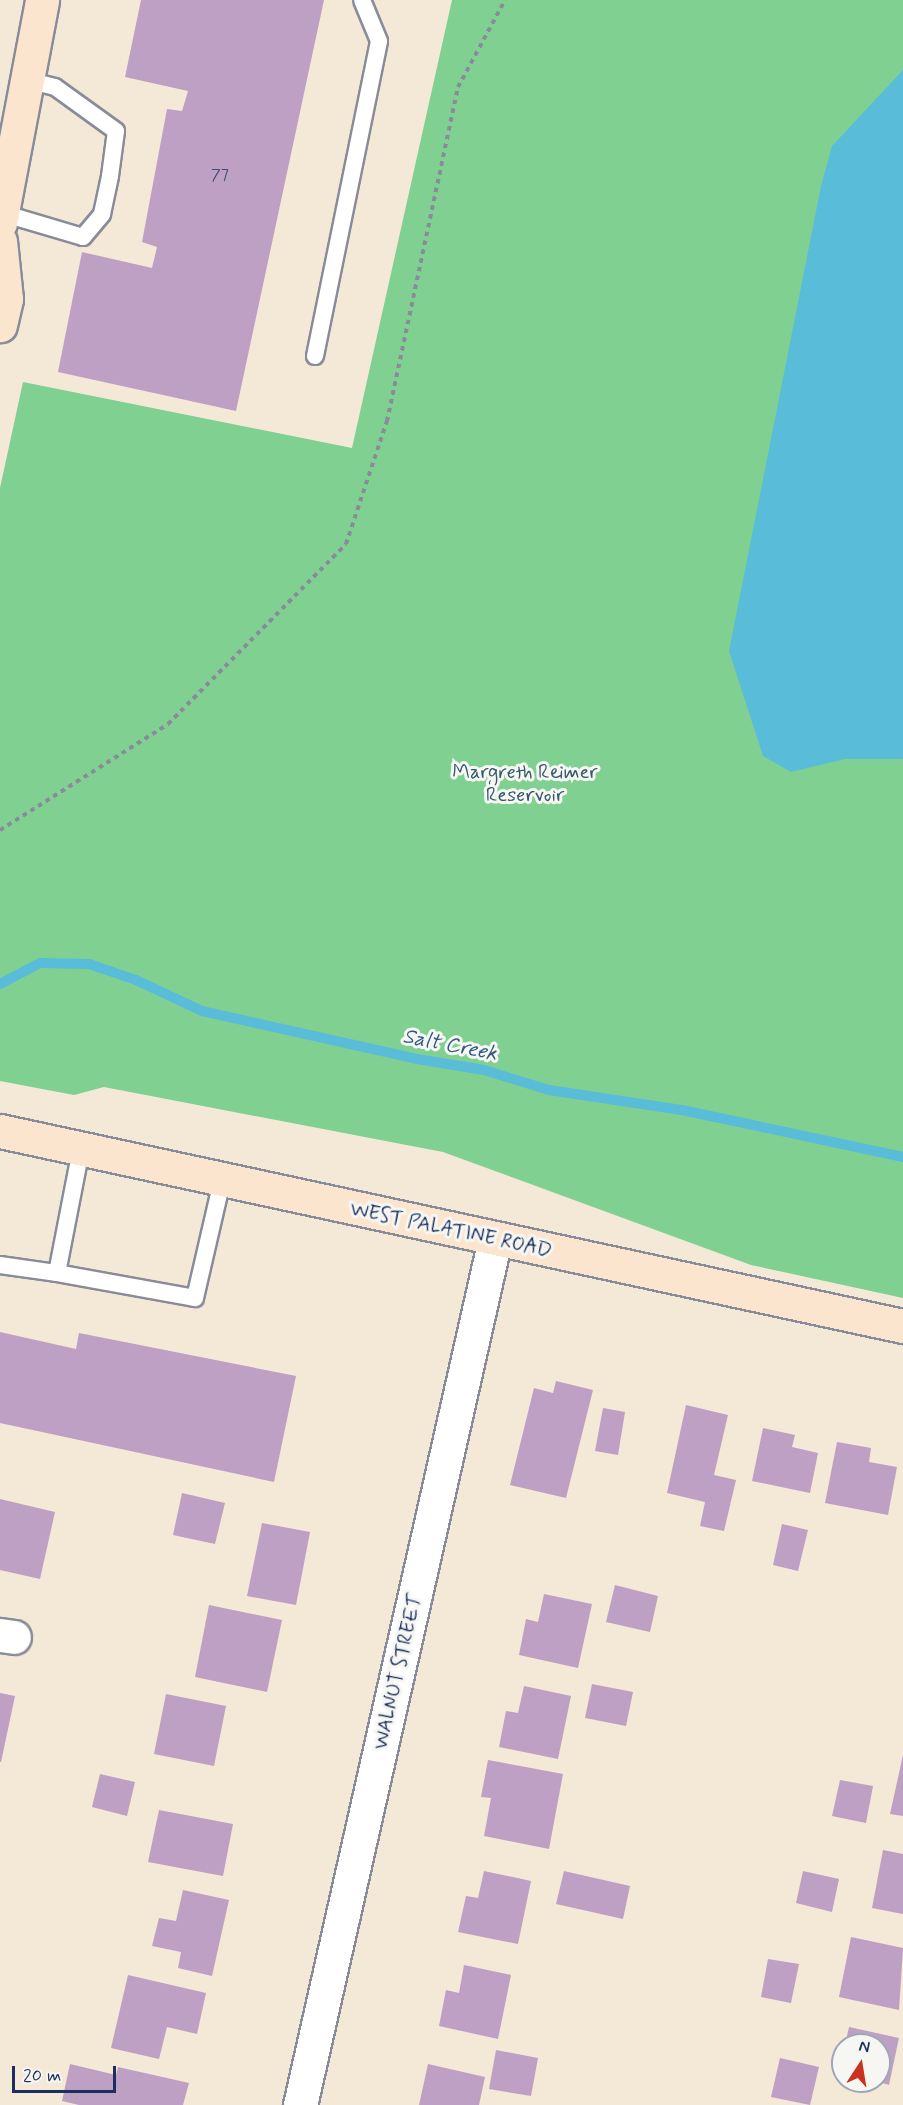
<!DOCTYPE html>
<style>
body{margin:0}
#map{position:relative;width:903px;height:2105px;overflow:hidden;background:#f4e8d6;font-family:Mynerve,sans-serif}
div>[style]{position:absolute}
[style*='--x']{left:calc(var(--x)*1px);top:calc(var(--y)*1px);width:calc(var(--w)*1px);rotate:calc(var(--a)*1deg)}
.green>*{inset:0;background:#80d191}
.water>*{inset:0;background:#59bcd8}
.stream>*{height:10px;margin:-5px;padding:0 5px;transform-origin:5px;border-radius:5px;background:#59bcd8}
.building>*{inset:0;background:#bea0c5}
.path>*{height:4px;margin-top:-2px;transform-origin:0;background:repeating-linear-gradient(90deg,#888c9a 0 4.5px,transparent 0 9px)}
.roads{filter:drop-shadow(2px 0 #888c9a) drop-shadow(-2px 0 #888c9a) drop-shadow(0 2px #888c9a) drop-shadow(0 -2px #888c9a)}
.lane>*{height:16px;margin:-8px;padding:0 8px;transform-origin:8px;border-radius:8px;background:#fff}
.street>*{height:33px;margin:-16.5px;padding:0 16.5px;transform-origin:16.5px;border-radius:16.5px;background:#fff}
.secondary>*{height:33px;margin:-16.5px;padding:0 16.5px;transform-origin:16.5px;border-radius:16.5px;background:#fce5cf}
span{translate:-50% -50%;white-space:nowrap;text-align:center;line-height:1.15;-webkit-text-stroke:6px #f6f6f2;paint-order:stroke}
.number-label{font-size:16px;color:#444b78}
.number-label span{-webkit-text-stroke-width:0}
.park-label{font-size:20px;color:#34586b}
.street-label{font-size:20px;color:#1b2f5e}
.water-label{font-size:21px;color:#2e5983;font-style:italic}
.north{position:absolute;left:831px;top:2033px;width:60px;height:60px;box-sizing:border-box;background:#f6f6f2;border:2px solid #9ea6b7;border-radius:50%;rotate:12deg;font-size:16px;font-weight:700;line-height:24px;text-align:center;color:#1b2f5e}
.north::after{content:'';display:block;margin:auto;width:21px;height:27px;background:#c8321e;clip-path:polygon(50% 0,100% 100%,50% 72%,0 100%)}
.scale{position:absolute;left:12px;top:2066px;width:104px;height:27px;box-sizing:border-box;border:3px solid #1b2f5e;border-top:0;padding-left:8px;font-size:18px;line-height:21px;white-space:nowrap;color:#1b2f5e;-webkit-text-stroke:4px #f6f6f2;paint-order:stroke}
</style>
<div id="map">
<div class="green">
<div style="clip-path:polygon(452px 0,903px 0,903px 1298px,751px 1265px,443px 1152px,104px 1087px,74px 1095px,0 1081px,0 488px,23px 382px,352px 448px)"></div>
</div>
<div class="water">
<div style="clip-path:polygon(903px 70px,903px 759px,845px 759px,791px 772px,763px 756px,729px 651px,821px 186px,832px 146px)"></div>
</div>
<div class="stream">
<div style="--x:0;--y:984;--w:45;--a:-27.7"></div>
<div style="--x:40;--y:963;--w:49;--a:1.2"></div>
<div style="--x:89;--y:964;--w:50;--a:18.8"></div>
<div style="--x:136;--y:980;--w:73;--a:25.2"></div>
<div style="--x:202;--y:1011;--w:220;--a:12.6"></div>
<div style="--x:417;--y:1059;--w:68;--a:9.3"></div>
<div style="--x:484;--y:1070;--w:68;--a:17.1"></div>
<div style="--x:549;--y:1090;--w:134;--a:8.6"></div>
<div style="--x:682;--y:1110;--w:226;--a:12"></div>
</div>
<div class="building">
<div style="clip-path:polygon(141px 0,324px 0,236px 411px,58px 372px,82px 252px,152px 268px,157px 247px,142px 242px,167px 109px,182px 111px,188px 91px,125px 77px)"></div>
<div style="clip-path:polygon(0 1332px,76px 1349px,79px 1333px,296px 1376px,274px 1482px,0 1423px)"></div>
<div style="clip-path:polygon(556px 1381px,593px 1390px,566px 1498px,510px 1485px,534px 1388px,553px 1393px)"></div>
<div style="clip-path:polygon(686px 1405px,728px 1415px,714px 1475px,736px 1480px,724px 1531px,700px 1526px,705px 1502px,667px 1493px)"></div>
<div style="clip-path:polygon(603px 1408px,625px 1412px,618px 1455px,595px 1451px)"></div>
<div style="clip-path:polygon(763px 1428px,795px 1435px,792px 1447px,818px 1453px,810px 1493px,752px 1481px)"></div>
<div style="clip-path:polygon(837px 1442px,871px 1448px,869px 1462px,897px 1467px,888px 1515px,825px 1503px)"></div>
<div style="clip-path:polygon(182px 1493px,225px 1503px,215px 1544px,173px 1535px)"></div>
<div style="clip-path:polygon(0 1499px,55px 1512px,40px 1579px,0 1570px)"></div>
<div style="clip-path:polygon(262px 1523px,310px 1532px,296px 1605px,247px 1596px)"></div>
<div style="clip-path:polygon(782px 1524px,808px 1530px,798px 1571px,773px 1565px)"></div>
<div style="clip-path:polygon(615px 1585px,658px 1596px,650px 1632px,606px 1622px)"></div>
<div style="clip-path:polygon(544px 1594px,592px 1604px,578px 1668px,519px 1655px,526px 1619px,538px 1622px)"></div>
<div style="clip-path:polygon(209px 1605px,282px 1620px,267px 1692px,195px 1677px)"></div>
<div style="clip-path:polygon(592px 1684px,633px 1692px,626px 1726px,585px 1718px)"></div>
<div style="clip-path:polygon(524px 1686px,571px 1696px,558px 1759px,499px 1747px,506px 1711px,518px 1713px)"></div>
<div style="clip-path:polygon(0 1693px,15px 1696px,1px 1762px,0 1762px)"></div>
<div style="clip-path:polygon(166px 1694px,226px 1706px,214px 1766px,154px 1754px)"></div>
<div style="clip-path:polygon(903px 1755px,903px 1816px,890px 1814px)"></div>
<div style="clip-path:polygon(488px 1760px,563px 1774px,549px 1849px,484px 1836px,491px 1798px,481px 1797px)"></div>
<div style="clip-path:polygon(100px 1774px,135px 1782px,127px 1816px,92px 1807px)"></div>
<div style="clip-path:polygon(840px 1780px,873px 1786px,866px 1823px,832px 1816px)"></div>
<div style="clip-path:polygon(159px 1810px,233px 1824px,223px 1876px,148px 1862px)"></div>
<div style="clip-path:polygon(883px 1850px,903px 1854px,903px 1914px,872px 1908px)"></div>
<div style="clip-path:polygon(484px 1871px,531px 1881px,518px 1944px,458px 1932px,466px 1896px,478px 1898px)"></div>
<div style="clip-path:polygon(564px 1871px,630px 1886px,623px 1919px,556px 1904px)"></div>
<div style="clip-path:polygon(803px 1871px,839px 1879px,832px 1912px,796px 1903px)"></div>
<div style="clip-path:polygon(183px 1890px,229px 1900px,212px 1976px,178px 1968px,181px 1952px,152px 1946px,159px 1918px,176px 1921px)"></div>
<div style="clip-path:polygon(851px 1937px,903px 1948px,899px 2010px,839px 1997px)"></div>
<div style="clip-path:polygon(768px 1959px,799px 1964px,791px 2003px,761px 1997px)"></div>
<div style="clip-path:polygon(464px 1965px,511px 1975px,498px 2039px,439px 2026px,446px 1990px,459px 1993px)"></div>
<div style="clip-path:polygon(128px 1975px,206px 1993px,197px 2034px,167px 2027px,159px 2059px,111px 2048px)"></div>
<div style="clip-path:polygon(849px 2027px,899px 2038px,889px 2085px,879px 2082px,879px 2045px,845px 2045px)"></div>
<div style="clip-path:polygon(496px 2050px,538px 2058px,531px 2096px,489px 2089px)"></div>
<div style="clip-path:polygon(780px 2058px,819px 2067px,810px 2105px,771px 2097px)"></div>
<div style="clip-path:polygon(842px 2058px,843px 2058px,843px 2074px,839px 2073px)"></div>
<div style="clip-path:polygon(70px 2064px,116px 2075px,118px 2067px,189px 2083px,183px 2105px,79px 2105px,62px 2101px)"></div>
<div style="clip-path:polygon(428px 2064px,485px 2077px,479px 2105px,419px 2105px)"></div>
</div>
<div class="path">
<div style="--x:0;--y:830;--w:199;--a:-32.2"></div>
<div style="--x:168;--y:724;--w:253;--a:-45.3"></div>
<div style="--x:346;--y:544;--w:130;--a:-71.6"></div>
<div style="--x:387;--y:421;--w:341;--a:-78"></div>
<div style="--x:458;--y:87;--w:99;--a:-61.6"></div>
</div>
<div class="roads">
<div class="lane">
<div style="--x:2;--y:213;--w:84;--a:16.5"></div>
<div style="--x:83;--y:237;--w:30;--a:-50"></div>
<div style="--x:102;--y:214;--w:39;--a:-78"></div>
<div style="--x:110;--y:176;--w:45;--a:-82.4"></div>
<div style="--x:116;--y:131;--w:75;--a:-144.2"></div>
<div style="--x:55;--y:87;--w:29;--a:-166"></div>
<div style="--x:315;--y:356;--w:321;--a:-78.5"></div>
<div style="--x:379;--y:41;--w:44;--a:-112.5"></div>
<div style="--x:0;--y:1265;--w:58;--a:8"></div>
<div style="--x:57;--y:1273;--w:126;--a:-79"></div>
<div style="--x:57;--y:1273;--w:140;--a:10.3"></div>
<div style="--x:195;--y:1298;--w:120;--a:-77"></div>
</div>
<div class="street">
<div style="--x:0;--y:1635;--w:14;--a:8"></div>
<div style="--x:300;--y:2105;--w:888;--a:-77.31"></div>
</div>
<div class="secondary">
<div style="--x:0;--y:223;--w:227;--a:-79.3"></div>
<div style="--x:0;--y:241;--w:58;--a:84.1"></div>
<div style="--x:6;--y:299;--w:27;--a:103"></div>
<div style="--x:0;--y:1131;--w:924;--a:12.19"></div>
</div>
</div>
<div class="number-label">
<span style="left:220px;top:176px">77</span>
</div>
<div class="park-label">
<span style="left:525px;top:784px">Margreth Reimer<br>Reservoir</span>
</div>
<div class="street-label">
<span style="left:451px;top:1230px;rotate:12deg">WEST PALATINE ROAD</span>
<span style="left:398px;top:1672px;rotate:-77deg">WALNUT STREET</span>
</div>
<div class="water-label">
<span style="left:450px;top:1045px;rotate:11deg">Salt Creek</span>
</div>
<div class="north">N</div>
<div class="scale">20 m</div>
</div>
